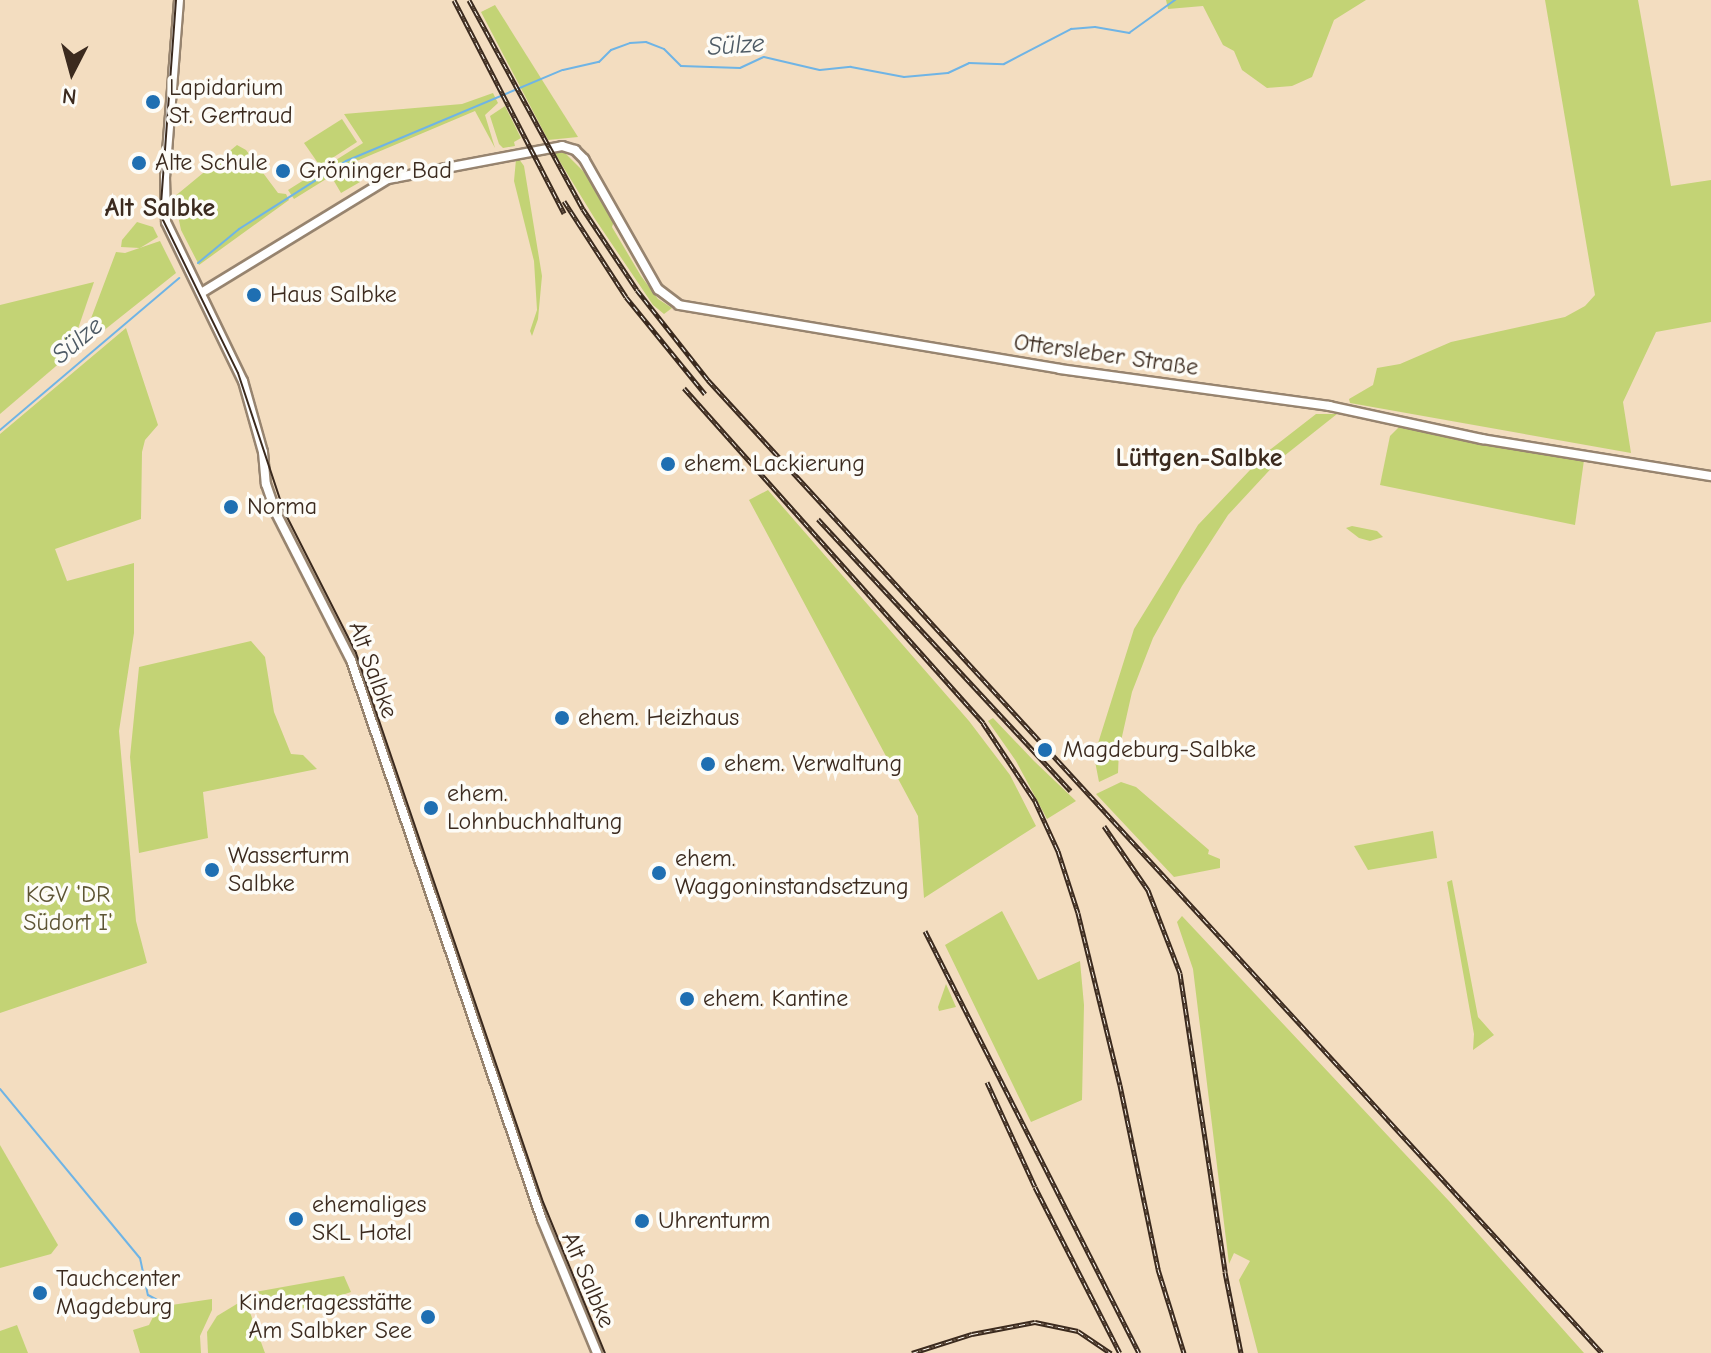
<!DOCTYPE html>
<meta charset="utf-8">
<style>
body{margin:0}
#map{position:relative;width:1711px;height:1353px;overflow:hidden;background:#f3ddc0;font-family:"Comic Neue",sans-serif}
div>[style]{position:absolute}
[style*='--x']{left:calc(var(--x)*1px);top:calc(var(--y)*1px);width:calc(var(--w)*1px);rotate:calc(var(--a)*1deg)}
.green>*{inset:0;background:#c3d375}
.stream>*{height:2px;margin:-1px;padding:0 1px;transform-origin:1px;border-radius:1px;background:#6fb4e5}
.roads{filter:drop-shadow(2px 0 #97846f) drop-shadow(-2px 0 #97846f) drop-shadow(0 2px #97846f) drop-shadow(0 -2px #97846f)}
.secondary>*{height:8px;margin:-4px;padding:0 4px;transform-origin:4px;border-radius:4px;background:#fff}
.tram>*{height:2px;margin:-1px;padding:0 1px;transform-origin:1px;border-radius:1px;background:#3b2a1e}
.rail>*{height:5px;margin-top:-2.5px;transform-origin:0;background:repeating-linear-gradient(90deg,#fdfcf7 0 6px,#3b2a1e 0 12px);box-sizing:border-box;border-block:2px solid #3b2a1e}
.dots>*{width:22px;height:22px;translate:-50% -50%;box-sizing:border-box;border:4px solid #fdfcf7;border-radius:50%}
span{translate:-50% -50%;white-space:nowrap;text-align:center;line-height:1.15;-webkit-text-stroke:7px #fdfcf7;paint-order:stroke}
.poi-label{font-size:24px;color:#3b2a1e}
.left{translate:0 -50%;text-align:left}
.right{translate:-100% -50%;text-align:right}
.street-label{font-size:24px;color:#3b2a1e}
.park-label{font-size:24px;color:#5d5434}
.water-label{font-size:26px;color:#4d5a64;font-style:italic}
.neighbourhood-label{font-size:26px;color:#3b2a1e;font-weight:700}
.north{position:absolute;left:32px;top:32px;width:80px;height:80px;-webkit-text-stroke:6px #fdfcf7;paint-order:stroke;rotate:186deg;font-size:22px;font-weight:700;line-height:32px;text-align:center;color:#3b2a1e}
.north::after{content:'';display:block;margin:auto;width:28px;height:36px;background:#3b2a1e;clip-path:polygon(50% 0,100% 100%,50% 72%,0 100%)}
</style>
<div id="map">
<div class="green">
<div style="clip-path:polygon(1166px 0,1366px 0,1334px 20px,1312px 77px,1292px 86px,1267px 88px,1242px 70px,1234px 51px,1223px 45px,1203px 6px,1168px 9px)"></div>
<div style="clip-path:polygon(1545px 0,1638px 0,1671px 186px,1711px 180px,1711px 322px,1656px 332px,1623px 402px,1631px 453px,1350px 403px,1349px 399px,1373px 385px,1377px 368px,1400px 364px,1451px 342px,1565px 317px,1585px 306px,1595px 295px)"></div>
<div style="clip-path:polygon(495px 5px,578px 137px,548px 140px,481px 12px)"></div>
<div style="clip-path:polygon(493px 93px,498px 103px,485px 115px,495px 148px,475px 111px,352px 163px,360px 182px,341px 193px,331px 176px,294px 199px,288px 190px,363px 143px,344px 114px,462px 104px)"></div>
<div style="clip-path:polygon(505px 106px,521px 138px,514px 142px,515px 146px,503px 148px,499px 144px,490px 116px)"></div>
<div style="clip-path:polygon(342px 119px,357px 142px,320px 166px,304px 143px)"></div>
<div style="clip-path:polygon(237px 145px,246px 150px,278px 193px,286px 194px,289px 200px,199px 265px,181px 230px,174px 197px)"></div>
<div style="clip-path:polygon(554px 152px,565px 153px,584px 172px,614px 221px,612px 227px,641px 276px,658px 299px,672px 308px,664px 314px,653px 305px,595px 219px)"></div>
<div style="clip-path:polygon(516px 159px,519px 159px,524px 166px,542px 276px,538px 319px,532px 336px,530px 331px,537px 310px,534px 261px,514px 181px)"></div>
<div style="clip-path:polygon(137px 222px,153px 227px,158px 237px,140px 248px,121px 247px,122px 240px)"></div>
<div style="clip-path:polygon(160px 241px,176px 273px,88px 343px,84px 337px,116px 252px,125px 253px)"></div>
<div style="clip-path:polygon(94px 282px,69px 355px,0 414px,0 305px)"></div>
<div style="clip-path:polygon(126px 328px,158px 425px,145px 440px,142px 452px,141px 519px,55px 549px,67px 581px,134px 563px,134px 633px,119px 731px,136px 921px,147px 963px,0 1013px,0 434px)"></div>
<div style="clip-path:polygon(1316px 414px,1337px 414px,1279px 460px,1228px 515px,1182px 586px,1153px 638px,1132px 692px,1119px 750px,1118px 773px,1099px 782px,1094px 756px,1134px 629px,1198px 525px,1267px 452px)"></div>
<div style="clip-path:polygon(1401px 425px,1584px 460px,1575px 525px,1380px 485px,1390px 436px)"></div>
<div style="clip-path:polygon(768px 490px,969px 721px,1010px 775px,1036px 826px,924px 898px,918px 816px,749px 500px)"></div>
<div style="clip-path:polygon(1352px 526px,1377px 531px,1383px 537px,1370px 541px,1359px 538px,1346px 528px)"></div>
<div style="clip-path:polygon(251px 641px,265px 657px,274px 712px,291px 754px,303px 755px,317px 769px,203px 792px,208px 838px,139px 853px,130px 757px,139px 667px)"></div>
<div style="clip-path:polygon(993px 718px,1034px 761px,1076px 801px,1047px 819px,1016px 761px,988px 721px)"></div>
<div style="clip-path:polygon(1121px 782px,1136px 787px,1209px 850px,1208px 854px,1220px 859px,1220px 868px,1174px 877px,1096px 794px)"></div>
<div style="clip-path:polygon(1433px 831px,1437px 858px,1368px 870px,1354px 846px)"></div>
<div style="clip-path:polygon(1452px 880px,1478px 1017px,1494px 1035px,1473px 1050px,1474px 1034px,1447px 882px)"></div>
<div style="clip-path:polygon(1002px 911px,1038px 980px,1080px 961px,1084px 1005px,1082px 1100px,1031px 1122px,945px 945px)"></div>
<div style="clip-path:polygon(1182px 916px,1449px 1201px,1584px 1353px,1258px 1353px,1239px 1280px,1250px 1261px,1234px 1253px,1229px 1264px,1193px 969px,1177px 922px)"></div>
<div style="clip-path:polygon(946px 984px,956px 1007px,939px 1011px,938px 1007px)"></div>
<div style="clip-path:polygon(0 1145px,58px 1245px,51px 1254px,0 1268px)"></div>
<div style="clip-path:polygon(344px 1276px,351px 1292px,298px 1310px,255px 1292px)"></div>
<div style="clip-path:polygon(212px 1299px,212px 1310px,200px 1336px,201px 1353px,140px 1353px,133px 1330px,149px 1325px,158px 1307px)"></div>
<div style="clip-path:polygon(245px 1299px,265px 1353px,208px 1353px,207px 1332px,217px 1316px)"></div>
<div style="clip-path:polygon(17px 1325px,28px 1353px,0 1353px,0 1331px)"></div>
</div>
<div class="stream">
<div style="--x:198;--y:263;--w:53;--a:-39.7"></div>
<div style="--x:239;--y:229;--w:127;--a:-32.4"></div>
<div style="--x:346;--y:161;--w:235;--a:-22.8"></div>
<div style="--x:563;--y:70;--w:37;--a:-13"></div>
<div style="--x:599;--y:62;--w:17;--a:-45"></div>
<div style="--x:611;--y:50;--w:20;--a:-20"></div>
<div style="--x:630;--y:43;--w:16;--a:-4"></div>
<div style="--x:646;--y:42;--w:19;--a:21"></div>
<div style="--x:664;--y:49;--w:24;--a:45"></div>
<div style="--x:681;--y:66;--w:59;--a:1.9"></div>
<div style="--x:740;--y:68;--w:26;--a:-25"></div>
<div style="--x:764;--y:57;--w:57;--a:13.1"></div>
<div style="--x:820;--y:70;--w:31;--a:-6"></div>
<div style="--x:851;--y:67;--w:54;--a:10.7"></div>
<div style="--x:904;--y:77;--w:44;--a:-5.2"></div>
<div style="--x:948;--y:73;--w:23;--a:-25"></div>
<div style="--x:969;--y:63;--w:35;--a:2"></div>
<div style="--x:1004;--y:64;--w:76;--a:-27.6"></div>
<div style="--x:1071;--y:29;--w:24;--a:-5"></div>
<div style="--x:1095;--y:27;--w:35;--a:10"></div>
<div style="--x:1129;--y:33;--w:57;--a:-35.7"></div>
<div style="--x:0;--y:430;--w:235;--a:-40.3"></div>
<div style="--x:0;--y:1089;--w:219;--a:50.4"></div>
<div style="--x:140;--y:1258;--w:38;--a:78"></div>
<div style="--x:148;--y:1295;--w:19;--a:28"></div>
</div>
<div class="roads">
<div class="secondary">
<div style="--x:179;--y:0;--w:177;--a:94.5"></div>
<div style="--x:165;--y:176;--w:46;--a:88.8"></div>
<div style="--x:166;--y:222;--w:177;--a:64.2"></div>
<div style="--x:243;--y:381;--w:74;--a:74.3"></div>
<div style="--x:263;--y:452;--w:32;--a:85"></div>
<div style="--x:266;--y:484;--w:31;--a:71"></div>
<div style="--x:276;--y:513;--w:165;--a:63"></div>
<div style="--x:351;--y:660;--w:592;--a:71.17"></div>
<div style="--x:542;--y:1220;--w:144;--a:67.5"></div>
<div style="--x:201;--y:293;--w:219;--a:-31.4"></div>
<div style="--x:388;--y:179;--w:177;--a:-10.7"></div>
<div style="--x:562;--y:146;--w:14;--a:17"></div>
<div style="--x:575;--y:150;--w:13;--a:45"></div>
<div style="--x:584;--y:159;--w:150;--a:60.4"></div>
<div style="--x:658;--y:289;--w:26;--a:37"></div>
<div style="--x:679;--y:305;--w:386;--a:9.5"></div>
<div style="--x:1060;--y:369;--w:272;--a:7.8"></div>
<div style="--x:1329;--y:406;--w:157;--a:12.2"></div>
<div style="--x:1482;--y:439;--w:232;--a:9.2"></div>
</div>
</div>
<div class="tram">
<div style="--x:176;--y:0;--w:203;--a:94.2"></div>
<div style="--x:161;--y:202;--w:18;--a:84"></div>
<div style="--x:163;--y:220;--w:170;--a:63.9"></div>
<div style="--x:238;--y:373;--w:145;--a:71.6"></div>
<div style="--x:284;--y:511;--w:159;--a:63.1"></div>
<div style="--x:356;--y:653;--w:580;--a:71.19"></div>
<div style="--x:543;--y:1202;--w:163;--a:67.7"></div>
</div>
<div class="rail">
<div style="--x:454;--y:0;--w:240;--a:62.7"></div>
<div style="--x:469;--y:0;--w:238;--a:61.4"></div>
<div style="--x:583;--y:209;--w:97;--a:56.3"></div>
<div style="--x:637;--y:290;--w:115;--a:51.7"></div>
<div style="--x:708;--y:380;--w:1321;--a:47.42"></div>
<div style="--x:564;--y:201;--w:114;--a:57.1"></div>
<div style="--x:626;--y:297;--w:125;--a:50.8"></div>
<div style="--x:684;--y:388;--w:449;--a:48.2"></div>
<div style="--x:983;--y:723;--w:94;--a:56.3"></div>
<div style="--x:1035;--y:801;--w:55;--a:65.3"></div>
<div style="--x:1058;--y:851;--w:65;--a:72.1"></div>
<div style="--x:1078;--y:913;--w:177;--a:76.3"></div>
<div style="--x:1120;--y:1085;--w:188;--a:78.3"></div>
<div style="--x:1158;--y:1269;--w:88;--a:72.8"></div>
<div style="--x:818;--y:519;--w:371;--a:47.1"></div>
<div style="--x:1104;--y:826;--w:78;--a:55.5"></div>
<div style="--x:1148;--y:890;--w:89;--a:68.9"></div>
<div style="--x:1180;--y:973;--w:302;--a:81.4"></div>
<div style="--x:1225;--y:1272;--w:83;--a:78.8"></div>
<div style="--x:925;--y:931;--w:473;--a:63.1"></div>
<div style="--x:987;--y:1082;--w:115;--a:65.4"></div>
<div style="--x:1035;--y:1187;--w:186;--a:62.9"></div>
<div style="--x:912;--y:1353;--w:63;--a:-17.6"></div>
<div style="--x:972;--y:1334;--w:64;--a:-10.8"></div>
<div style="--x:1035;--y:1322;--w:44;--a:11.8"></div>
<div style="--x:1078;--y:1331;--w:40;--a:34"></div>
</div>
<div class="dots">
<div style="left:153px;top:102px;background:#1f6fb2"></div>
<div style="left:139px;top:163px;background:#1f6fb2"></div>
<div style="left:283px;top:171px;background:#1f6fb2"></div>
<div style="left:254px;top:295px;background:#1f6fb2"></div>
<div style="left:668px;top:464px;background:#1f6fb2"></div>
<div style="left:231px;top:507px;background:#1f6fb2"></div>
<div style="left:562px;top:718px;background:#1f6fb2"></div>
<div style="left:1045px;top:750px;background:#1f6fb2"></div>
<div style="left:708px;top:764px;background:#1f6fb2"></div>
<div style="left:431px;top:808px;background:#1f6fb2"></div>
<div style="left:212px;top:870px;background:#1f6fb2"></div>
<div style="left:659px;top:873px;background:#1f6fb2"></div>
<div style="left:687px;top:999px;background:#1f6fb2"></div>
<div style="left:296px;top:1219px;background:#1f6fb2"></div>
<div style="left:642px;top:1221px;background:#1f6fb2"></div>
<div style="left:40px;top:1293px;background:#1f6fb2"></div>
<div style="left:428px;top:1317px;background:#1f6fb2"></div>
</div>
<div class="poi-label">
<span class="left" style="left:169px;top:102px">Lapidarium<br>St. Gertraud</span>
<span class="left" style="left:155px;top:163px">Alte Schule</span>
<span class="left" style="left:299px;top:171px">Gröninger Bad</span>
<span class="left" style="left:270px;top:295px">Haus Salbke</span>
<span class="left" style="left:684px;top:464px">ehem. Lackierung</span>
<span class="left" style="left:247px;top:507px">Norma</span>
<span class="left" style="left:578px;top:718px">ehem. Heizhaus</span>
<span class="left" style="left:1063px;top:750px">Magdeburg-Salbke</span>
<span class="left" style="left:724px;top:764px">ehem. Verwaltung</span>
<span class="left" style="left:447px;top:808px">ehem.<br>Lohnbuchhaltung</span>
<span class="left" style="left:228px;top:870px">Wasserturm<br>Salbke</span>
<span class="left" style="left:675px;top:873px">ehem.<br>Waggoninstandsetzung</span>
<span class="left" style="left:703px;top:999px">ehem. Kantine</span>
<span class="left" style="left:312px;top:1219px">ehemaliges<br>SKL Hotel</span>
<span class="left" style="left:658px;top:1221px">Uhrenturm</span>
<span class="left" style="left:56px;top:1293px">Tauchcenter<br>Magdeburg</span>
<span class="right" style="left:412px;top:1317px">Kindertagesstätte<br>Am Salbker See</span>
</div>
<div class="street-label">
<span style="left:1106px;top:355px;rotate:8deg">Ottersleber Straße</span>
<span style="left:373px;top:670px;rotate:70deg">Alt Salbke</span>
<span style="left:588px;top:1280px;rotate:67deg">Alt Salbke</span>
</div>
<div class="park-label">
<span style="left:68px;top:909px">KGV 'DR<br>Südort I'</span>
</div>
<div class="water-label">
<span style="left:736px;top:46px;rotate:-4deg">Sülze</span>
<span style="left:78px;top:341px;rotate:-40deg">Sülze</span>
</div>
<div class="neighbourhood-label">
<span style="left:160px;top:209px">Alt Salbke</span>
<span style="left:1199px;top:459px">Lüttgen-Salbke</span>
</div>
<div class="north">N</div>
</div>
